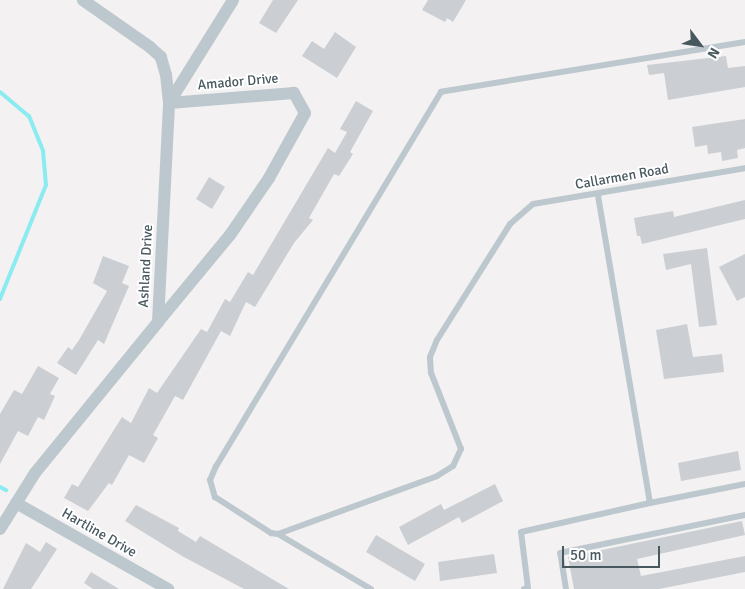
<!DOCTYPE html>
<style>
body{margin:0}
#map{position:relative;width:745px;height:589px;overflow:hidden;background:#f3f1f1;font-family:Signika,sans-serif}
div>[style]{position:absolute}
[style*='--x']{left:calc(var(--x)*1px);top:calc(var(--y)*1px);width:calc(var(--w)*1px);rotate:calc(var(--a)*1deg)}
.stream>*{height:4px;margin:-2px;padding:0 2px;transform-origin:2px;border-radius:2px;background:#8aebf0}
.building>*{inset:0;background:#cbcfd3}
.service>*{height:6px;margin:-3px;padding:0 3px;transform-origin:3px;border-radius:3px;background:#bcc8ce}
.minor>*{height:12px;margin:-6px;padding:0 6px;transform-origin:6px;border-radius:6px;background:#bcc8ce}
span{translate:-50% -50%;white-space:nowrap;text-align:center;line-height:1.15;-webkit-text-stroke:4px #fff;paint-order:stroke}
.street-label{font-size:14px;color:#48585f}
.north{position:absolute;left:675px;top:20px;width:50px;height:50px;-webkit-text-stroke:4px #fff;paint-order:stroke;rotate:121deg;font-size:14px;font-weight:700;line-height:20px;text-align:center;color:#48585f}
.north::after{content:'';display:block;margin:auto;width:18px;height:22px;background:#48585f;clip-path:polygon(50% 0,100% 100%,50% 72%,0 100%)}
.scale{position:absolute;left:562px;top:546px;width:98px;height:22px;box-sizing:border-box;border:2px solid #48585f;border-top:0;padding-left:6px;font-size:15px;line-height:18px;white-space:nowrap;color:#48585f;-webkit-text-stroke:4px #fff;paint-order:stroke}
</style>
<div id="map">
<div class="stream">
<div style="--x:0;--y:92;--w:38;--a:40"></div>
<div style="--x:29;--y:116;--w:38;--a:68"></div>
<div style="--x:43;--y:151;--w:34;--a:85"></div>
<div style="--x:46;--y:185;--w:123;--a:112"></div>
<div style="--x:0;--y:487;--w:7;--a:27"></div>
</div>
<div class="building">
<div style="clip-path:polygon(273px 0,298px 0,276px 33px,259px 23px)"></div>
<div style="clip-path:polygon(428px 0,466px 0,453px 22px,447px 18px,445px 22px,422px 10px)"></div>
<div style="clip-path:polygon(335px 32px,356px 47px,337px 78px,302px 56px,312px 41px,324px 49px)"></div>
<div style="clip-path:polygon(726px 56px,728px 68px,745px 66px,745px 87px,668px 100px,664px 73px,649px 75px,647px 65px)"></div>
<div style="clip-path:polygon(356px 101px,373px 111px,350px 152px,353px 154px,339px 176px,334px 174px,309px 218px,313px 220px,294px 243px,255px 307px,246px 302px,230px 336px,221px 331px,183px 400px,175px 396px,153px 435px,158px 438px,144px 463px,129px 455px,112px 485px,109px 483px,88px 511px,64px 498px,72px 484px,78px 487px,122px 417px,131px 423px,149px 388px,157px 393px,201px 329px,207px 332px,225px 299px,230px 302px,248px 272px,253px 275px,328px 148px,335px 153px,347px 132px,340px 129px)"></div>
<div style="clip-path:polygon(745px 119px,745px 148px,737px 150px,738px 158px,722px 161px,721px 152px,708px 154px,707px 145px,695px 147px,692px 127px)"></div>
<div style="clip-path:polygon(209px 177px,225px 187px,212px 209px,196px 199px)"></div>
<div style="clip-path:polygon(745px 200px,745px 219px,642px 244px,640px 236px,637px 236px,634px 218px,673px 211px,674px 217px)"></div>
<div style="clip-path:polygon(707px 248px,717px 325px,699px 327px,691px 264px,666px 270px,663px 254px)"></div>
<div style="clip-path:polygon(745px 254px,745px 297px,737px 301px,719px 267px)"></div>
<div style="clip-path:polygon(103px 256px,129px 266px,122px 283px,129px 286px,104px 344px,98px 340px,76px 375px,57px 363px,68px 347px,72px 350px,79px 340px,107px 291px,93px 283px)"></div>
<div style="clip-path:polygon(687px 324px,693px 357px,722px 354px,724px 372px,664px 379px,656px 330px)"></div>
<div style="clip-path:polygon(38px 366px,59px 378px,50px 394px,55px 396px,44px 420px,38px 417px,28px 436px,18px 431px,0 464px,0 414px,14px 390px,22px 394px)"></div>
<div style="clip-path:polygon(738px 451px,741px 470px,681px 481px,678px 463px)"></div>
<div style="clip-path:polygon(495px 484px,503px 501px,462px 523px,459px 517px,408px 545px,399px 527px,441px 504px,444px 510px)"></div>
<div style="clip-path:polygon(136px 505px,179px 528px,178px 531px,196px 542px,200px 536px,289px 589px,244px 589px,182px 556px,125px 521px)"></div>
<div style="clip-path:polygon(742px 521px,745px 535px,637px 559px,641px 576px,745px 556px,745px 572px,659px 589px,574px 589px,568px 557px)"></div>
<div style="clip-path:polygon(376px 535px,425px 564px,415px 581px,366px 552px)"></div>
<div style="clip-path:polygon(46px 542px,57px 549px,31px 589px,3px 589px,26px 543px,40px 552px)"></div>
<div style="clip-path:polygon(494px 554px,497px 573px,440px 581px,438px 562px)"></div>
<div style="clip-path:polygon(91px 572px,119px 589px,93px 589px,84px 583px)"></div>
</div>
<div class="service">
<div style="--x:745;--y:42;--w:308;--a:170.7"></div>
<div style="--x:441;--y:92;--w:436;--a:121"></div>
<div style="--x:216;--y:466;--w:15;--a:113"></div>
<div style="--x:210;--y:480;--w:18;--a:74"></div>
<div style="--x:215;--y:497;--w:67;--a:32.7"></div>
<div style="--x:271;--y:533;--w:7;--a:8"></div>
<div style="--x:278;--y:534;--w:169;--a:-20"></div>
<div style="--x:437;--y:476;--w:19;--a:-32"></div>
<div style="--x:453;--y:466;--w:19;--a:-65"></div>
<div style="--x:461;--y:449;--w:82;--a:-111.5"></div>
<div style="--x:431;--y:373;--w:16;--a:-94"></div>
<div style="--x:430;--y:357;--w:18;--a:-68"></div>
<div style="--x:437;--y:340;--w:137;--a:-57.8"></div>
<div style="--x:510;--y:224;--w:30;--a:-41"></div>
<div style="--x:533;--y:204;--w:215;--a:-9.6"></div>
<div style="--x:650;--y:503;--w:97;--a:-11.3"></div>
<div style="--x:278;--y:534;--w:108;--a:30.6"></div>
<div style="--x:524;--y:589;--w:4;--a:-14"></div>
<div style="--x:528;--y:588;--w:56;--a:-97.1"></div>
<div style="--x:521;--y:532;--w:132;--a:-12.7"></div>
<div style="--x:650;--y:503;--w:313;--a:-99.6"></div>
<div style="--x:566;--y:589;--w:36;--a:-99"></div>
<div style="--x:560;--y:553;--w:189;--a:-11.6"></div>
</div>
<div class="minor">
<div style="--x:169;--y:103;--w:121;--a:-58.1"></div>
<div style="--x:158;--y:322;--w:113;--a:-50.4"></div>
<div style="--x:230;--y:235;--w:69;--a:-55.6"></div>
<div style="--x:269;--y:178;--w:74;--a:-61"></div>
<div style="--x:305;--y:113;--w:23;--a:-119"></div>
<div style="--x:294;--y:93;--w:125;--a:175.4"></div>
<div style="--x:16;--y:503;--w:175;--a:29.5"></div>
<div style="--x:0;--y:529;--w:66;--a:-58"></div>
<div style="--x:35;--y:473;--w:195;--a:-50.8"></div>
<div style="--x:158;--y:322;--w:219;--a:-87.1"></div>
<div style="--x:169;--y:103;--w:28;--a:-96"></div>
<div style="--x:166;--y:75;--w:19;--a:-106"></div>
<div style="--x:161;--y:57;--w:15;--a:-138"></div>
<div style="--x:150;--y:47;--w:82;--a:-145"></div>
</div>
<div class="street-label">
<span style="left:238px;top:82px;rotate:-5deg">Amador Drive</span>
<span style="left:622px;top:177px;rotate:-10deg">Callarmen Road</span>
<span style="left:146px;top:266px;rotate:-87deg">Ashland Drive</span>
<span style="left:99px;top:533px;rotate:30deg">Hartline Drive</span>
</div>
<div class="north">N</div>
<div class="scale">50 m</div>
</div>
